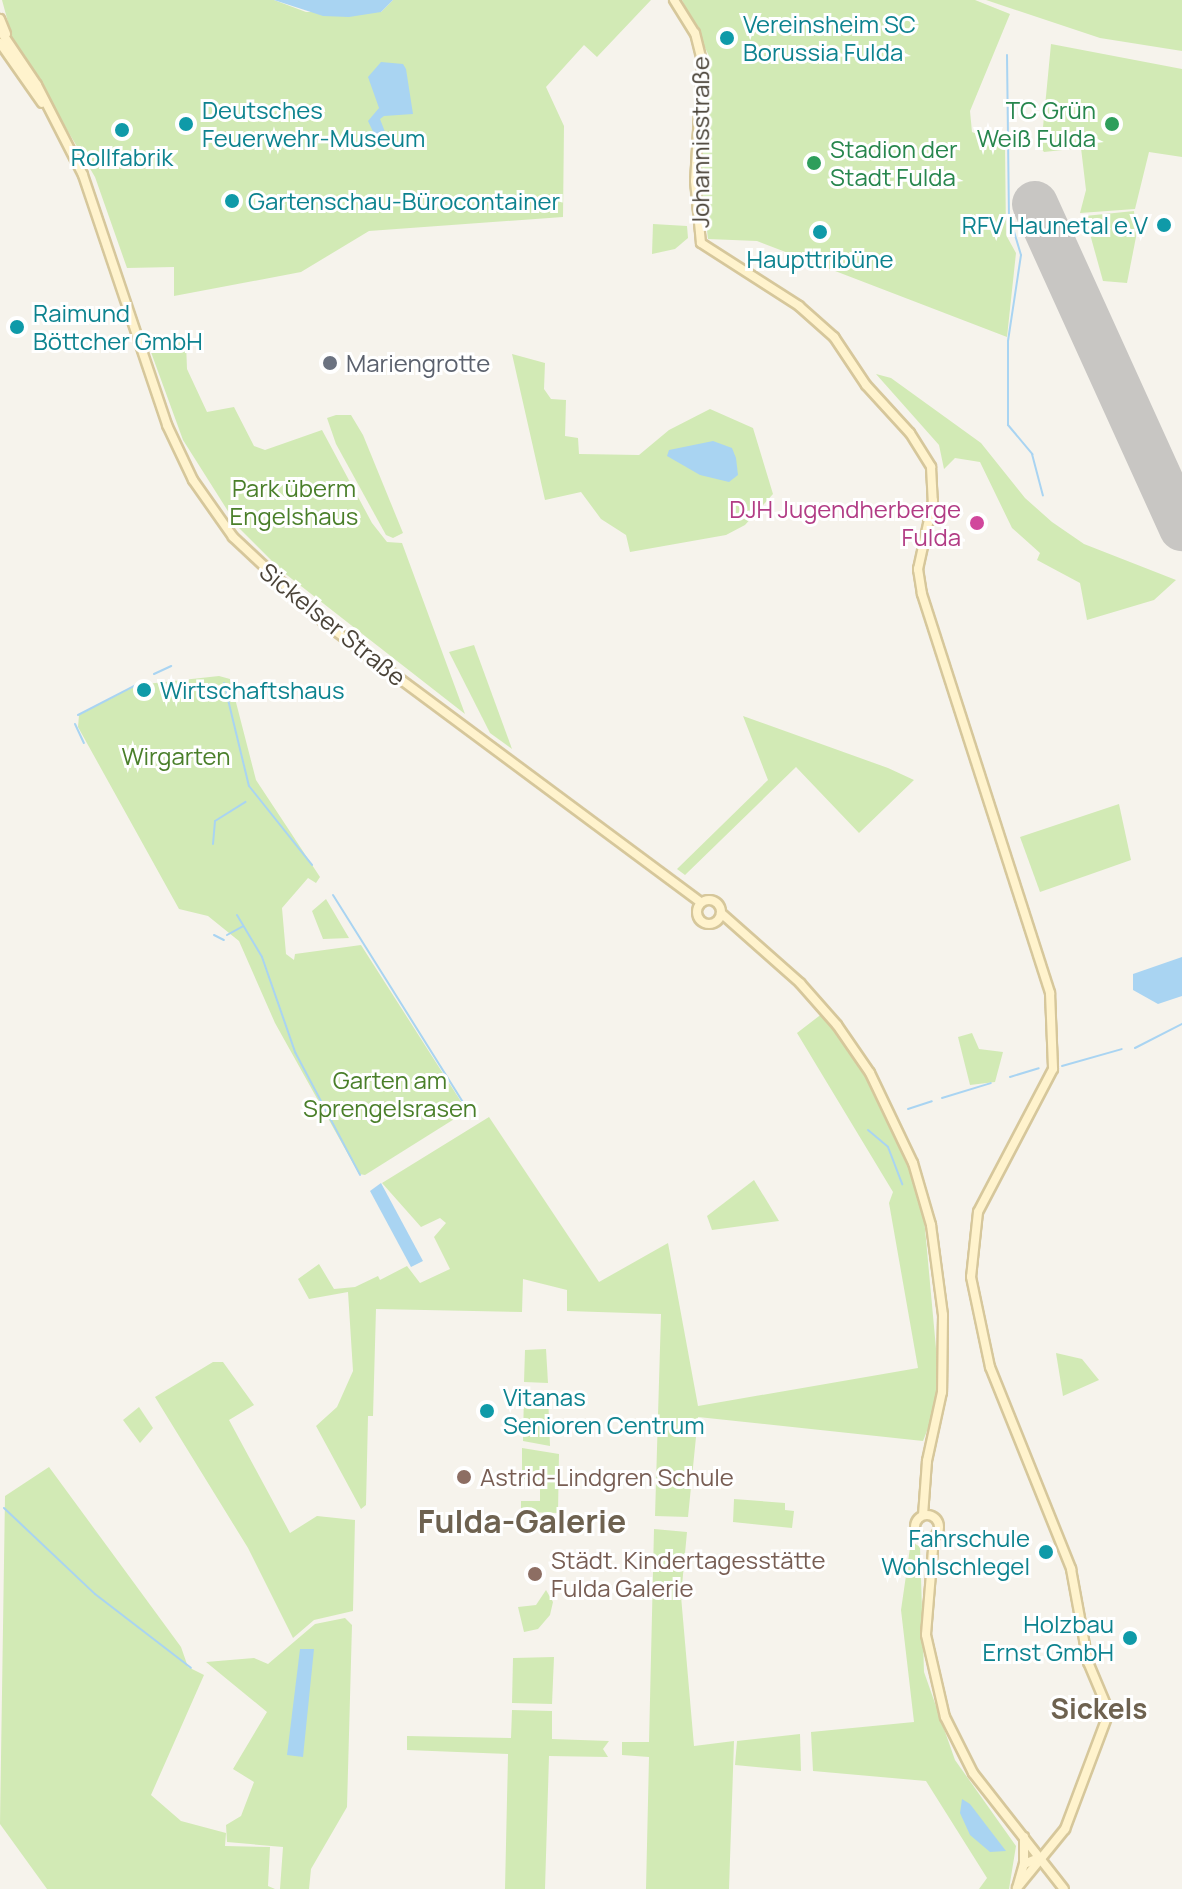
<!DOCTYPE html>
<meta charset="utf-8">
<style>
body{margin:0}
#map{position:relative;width:1182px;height:1889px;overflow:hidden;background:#f6f3ec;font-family:Manrope,sans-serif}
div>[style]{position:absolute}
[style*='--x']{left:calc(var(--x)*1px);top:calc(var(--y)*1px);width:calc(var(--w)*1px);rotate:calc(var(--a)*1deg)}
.green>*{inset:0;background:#d2eab5}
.water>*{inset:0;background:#a9d4f2}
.stream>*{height:2px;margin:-1px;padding:0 1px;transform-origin:1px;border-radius:1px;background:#a9d4f2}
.runway>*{height:46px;margin:-23px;padding:0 23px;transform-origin:23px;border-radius:23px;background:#c8c6c3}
.roads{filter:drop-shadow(2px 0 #d6c79b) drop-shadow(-2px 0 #d6c79b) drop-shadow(0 2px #d6c79b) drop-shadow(0 -2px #d6c79b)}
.secondary>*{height:8px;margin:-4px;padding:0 4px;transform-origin:4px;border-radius:4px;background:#fff3cd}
.secondary>.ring{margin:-4px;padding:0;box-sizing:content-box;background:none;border:8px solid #fff3cd;border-radius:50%}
.dots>*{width:22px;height:22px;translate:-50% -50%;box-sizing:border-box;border:4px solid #fff;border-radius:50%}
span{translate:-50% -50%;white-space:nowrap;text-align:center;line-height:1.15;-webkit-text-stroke:6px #fff;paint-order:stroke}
.culture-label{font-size:24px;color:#0d838f}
.left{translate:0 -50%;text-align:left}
.right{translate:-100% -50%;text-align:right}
.leisure-label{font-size:24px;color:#27864d}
.street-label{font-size:24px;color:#4b4439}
.worship-label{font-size:24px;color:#5b616d}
.park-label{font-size:24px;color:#4a7f2a}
.hotel-label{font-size:24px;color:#b23c85}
.education-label{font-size:24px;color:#785e54}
.quarter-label{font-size:28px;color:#6e6250;font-weight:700}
.district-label{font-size:32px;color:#6e6250;font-weight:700}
</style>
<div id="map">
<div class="green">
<div style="clip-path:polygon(2px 0,274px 0,306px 12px,381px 12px,393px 0,651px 0,597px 57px,584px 45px,546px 87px,564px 126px,563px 217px,369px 231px,301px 272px,174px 296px,174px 267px,127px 268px,95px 177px,12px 37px)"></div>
<div style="clip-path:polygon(682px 0,975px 0,1010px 14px,970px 111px,972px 132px,1005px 145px,1006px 235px,1016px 253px,1007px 337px,757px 241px,708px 239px,701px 181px,709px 56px)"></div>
<div style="clip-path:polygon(986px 0,1182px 0,1182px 51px,1100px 38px)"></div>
<div style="clip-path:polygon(1051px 44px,1182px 69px,1182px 157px,1149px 152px,1135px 209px,1080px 213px,1086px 190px,1081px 148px,1044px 152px,1041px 148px)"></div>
<div style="clip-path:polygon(1134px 211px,1136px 237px,1127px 283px,1103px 281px,1085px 216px)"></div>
<div style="clip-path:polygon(653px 224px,687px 226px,688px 238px,675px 249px,652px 254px)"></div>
<div style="clip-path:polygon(186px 342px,187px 369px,207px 412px,234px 407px,254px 446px,265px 450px,322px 430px,372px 523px,387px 542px,402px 543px,465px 714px,283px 572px,238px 527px,183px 440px,148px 344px)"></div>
<div style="clip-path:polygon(512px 354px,545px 363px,544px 389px,551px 399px,566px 400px,565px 436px,578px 438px,579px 454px,639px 455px,669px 430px,710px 409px,753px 428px,773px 494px,745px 525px,726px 535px,630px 552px,626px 535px,601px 519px,581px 492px,545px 500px)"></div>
<div style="clip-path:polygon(876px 374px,891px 378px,981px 443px,1025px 498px,1052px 522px,1084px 544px,1176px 580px,1154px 600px,1087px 620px,1080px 583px,1037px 560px,1040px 553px,1012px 528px,980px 462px,955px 458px,944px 469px,939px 445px)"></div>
<div style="clip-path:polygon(336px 415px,351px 415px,363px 435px,403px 533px,393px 538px,386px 535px,336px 444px,327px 418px)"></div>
<div style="clip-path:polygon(474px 645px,512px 749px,490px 733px,449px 652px)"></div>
<div style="clip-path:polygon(219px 676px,230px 679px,256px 780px,320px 877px,316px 883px,308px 878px,282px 908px,286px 954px,294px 960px,295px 954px,361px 945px,467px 1111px,365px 1175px,359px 1174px,275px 1023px,239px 941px,208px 916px,179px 909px,78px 727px,79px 715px,137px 685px)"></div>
<div style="clip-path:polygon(743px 716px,888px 768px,914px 780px,859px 833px,796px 767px,685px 875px,677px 869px,768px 780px)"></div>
<div style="clip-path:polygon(1119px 804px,1131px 860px,1040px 892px,1020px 837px)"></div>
<div style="clip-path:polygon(326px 899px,349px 938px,350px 938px,323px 939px,312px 911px)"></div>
<div style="clip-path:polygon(823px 1013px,889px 1113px,922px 1196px,938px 1370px,934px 1413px,923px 1441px,698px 1417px,688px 1517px,655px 1516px,661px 1314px,567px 1311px,567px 1290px,523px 1279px,522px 1312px,376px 1309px,373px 1416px,368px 1416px,366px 1505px,361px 1509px,316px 1426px,337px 1407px,353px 1371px,348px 1292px,309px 1299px,298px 1279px,319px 1264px,334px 1289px,355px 1287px,378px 1276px,380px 1280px,407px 1266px,420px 1283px,450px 1269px,434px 1237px,446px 1223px,440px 1218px,421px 1227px,382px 1183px,489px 1117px,599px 1282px,668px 1243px,698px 1406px,918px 1368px,889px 1203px,893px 1192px,797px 1033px)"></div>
<div style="clip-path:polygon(972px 1033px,979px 1049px,1003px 1052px,995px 1082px,970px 1085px,958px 1037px)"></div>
<div style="clip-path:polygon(754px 1180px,779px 1221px,712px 1230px,707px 1216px)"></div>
<div style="clip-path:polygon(546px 1349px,548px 1383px,524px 1382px,525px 1350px)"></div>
<div style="clip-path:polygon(1056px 1353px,1082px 1359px,1099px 1380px,1063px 1396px)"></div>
<div style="clip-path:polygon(213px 1362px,223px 1362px,254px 1405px,229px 1420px,290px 1533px,317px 1516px,355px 1520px,353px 1611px,314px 1620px,293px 1638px,248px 1548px,155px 1397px)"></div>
<div style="clip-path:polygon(524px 1392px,548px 1393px,550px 1446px,523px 1441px)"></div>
<div style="clip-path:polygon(139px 1407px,153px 1428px,140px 1443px,123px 1420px)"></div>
<div style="clip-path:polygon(522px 1448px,559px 1454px,558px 1513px,521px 1512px,521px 1501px,540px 1501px,540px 1480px,522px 1479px)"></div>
<div style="clip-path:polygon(49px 1467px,181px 1647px,188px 1667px,204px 1675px,151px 1795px,181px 1821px,226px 1833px,225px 1846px,270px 1847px,268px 1886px,275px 1889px,47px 1889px,0 1824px,5px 1496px)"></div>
<div style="clip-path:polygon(734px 1499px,785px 1503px,785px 1510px,794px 1511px,792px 1528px,733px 1522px)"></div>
<div style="clip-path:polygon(654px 1529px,687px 1532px,681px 1596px,694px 1746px,734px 1741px,729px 1889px,646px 1889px,649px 1757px,622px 1755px,622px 1742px,649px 1742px)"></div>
<div style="clip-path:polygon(911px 1541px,920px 1547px,924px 1672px,955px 1760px,1016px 1846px,1009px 1889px,979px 1889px,987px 1878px,926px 1781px,813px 1771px,811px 1732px,914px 1722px,901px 1610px)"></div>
<div style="clip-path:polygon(546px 1590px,553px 1602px,550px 1615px,538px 1629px,524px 1632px,518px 1607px,536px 1605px)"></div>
<div style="clip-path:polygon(345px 1618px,352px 1625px,347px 1807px,311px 1869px,309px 1889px,280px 1889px,283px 1847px,227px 1842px,226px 1825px,241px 1816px,254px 1782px,233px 1769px,267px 1712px,206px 1662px,254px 1658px,268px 1664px,315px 1624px)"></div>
<div style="clip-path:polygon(554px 1657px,552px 1704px,512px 1703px,513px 1658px)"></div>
<div style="clip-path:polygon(512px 1710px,552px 1711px,552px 1739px,609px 1741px,603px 1749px,608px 1757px,549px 1756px,545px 1889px,505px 1889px,508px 1754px,407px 1750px,407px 1736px,511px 1738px)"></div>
<div style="clip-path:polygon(800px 1734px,801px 1771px,735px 1765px,737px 1741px)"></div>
</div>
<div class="water">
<div style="clip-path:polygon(274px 0,393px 0,381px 12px,349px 17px,323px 16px)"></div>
<div style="clip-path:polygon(381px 62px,403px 64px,406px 69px,413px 114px,384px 116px,380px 119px,385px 132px,376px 138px,368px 121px,379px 108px,368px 77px)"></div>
<div style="clip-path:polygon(713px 441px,732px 448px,736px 458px,738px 475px,729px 482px,700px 475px,667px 456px,669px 450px)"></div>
<div style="clip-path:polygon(1182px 957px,1182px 996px,1158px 1004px,1133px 990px,1133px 974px)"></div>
<div style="clip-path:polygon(381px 1183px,423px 1261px,411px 1267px,370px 1191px)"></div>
<div style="clip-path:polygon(300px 1649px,314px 1649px,303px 1757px,287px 1755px)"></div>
<div style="clip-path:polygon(962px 1799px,970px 1804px,1006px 1851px,990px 1852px,970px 1835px,960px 1813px)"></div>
</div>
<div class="stream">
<div style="--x:1007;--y:55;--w:160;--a:89.3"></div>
<div style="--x:1009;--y:215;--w:42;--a:73.3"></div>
<div style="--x:1021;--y:255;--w:87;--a:98.6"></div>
<div style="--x:1008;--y:341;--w:84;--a:90"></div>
<div style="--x:1008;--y:425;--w:38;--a:50"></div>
<div style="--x:1032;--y:454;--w:43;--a:75.3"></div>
<div style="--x:154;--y:674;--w:19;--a:-25"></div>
<div style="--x:224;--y:683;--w:106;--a:76.4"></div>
<div style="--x:249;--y:786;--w:101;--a:51.4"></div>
<div style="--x:78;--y:715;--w:65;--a:-27.3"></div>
<div style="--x:75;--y:724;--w:21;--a:65"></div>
<div style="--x:213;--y:844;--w:23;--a:-85"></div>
<div style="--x:215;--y:821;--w:36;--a:-32"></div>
<div style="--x:333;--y:895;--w:254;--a:57.9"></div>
<div style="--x:237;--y:915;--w:49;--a:59.2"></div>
<div style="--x:262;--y:957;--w:101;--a:70.8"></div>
<div style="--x:295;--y:1052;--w:139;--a:62.1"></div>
<div style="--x:214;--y:935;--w:11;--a:27"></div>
<div style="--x:227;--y:935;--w:18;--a:-29"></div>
<div style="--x:1135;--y:1048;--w:53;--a:-27.1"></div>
<div style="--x:1062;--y:1066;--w:62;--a:-15.8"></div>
<div style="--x:1010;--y:1077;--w:30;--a:-17"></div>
<div style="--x:942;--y:1098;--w:51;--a:-17"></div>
<div style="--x:908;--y:1109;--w:25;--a:-18"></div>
<div style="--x:868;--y:1130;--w:26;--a:40"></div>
<div style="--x:888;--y:1147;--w:40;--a:69"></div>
<div style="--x:4;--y:1508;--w:125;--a:43.4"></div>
<div style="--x:95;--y:1594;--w:121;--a:37.6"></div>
</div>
<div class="runway">
<div style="--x:1035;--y:204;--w:356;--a:65.6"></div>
</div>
<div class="roads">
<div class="secondary">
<div style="--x:674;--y:0;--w:39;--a:58"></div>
<div style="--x:695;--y:33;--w:29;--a:76"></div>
<div style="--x:702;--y:61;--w:120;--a:93.3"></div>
<div style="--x:695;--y:181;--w:62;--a:84.5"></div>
<div style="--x:701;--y:243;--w:117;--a:32.7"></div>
<div style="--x:799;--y:306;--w:47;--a:41.5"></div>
<div style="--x:834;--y:337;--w:58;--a:56.3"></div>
<div style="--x:866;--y:385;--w:65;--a:47.5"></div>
<div style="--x:910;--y:433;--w:40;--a:58"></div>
<div style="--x:931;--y:467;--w:34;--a:87"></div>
<div style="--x:933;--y:501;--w:70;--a:102.4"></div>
<div style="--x:918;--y:569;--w:25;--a:81"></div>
<div style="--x:922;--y:594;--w:419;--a:72.2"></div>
<div style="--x:1050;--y:993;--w:76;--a:87.7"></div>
<div style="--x:1053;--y:1069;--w:161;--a:117.7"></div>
<div style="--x:978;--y:1212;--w:65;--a:96.1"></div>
<div style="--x:971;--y:1277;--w:92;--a:78.1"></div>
<div style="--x:990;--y:1367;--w:218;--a:68.1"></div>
<div style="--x:1071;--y:1569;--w:95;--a:79.6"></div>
<div style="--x:1088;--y:1662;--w:54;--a:67.2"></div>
<div style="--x:1109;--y:1712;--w:125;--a:110.6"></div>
<div style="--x:1065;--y:1829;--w:76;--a:129.1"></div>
<div style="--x:0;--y:19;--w:16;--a:68"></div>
<div style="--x:0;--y:30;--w:66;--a:56.1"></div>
<div style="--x:37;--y:85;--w:101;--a:62.9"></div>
<div style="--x:83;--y:175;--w:264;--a:71.4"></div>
<div style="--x:167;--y:425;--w:61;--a:64.7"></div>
<div style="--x:193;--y:480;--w:70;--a:54.9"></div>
<div style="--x:233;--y:537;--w:127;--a:43.1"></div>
<div style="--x:326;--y:624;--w:466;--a:36.6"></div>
<div style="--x:0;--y:43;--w:73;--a:55"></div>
<div class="ring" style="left:697px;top:900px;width:16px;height:16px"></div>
<div style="--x:721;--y:913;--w:106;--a:41.5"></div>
<div style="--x:800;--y:983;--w:56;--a:48.6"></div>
<div style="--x:837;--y:1025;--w:58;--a:55.5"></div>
<div style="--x:870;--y:1073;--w:100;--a:64.5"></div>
<div style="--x:913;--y:1163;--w:65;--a:73.8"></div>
<div style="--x:931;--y:1225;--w:91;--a:82.4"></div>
<div style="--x:943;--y:1315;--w:77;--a:90.7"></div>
<div style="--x:942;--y:1392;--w:71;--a:102.3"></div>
<div style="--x:927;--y:1461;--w:54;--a:94.2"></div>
<div class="ring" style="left:915px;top:1515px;width:16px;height:16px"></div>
<div style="--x:934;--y:1537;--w:98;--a:94.7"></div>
<div style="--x:926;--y:1635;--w:84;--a:77"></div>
<div style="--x:945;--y:1717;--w:63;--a:63.4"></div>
<div style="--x:973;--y:1773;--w:147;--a:51.9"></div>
<div style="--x:1024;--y:1837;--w:27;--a:90"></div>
<div style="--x:1017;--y:1888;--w:25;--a:-74"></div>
<div style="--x:1024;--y:1864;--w:18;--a:-22"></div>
</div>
</div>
<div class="dots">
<div style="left:727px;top:38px;background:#0f9aa8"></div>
<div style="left:186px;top:124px;background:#0f9aa8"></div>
<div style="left:1112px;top:124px;background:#2e9e5b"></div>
<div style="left:122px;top:130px;background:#0f9aa8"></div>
<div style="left:814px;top:163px;background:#2e9e5b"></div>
<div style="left:232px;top:201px;background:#0f9aa8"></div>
<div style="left:1164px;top:225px;background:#0f9aa8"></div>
<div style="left:820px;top:232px;background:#0f9aa8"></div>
<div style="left:17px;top:327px;background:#0f9aa8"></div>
<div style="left:330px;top:363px;background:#6b7280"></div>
<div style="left:977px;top:523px;background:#d1479c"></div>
<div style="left:144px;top:690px;background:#0f9aa8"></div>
<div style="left:487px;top:1411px;background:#0f9aa8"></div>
<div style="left:464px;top:1477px;background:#8d6e63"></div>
<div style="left:1046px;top:1552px;background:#0f9aa8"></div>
<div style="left:535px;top:1574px;background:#8d6e63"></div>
<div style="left:1130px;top:1638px;background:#0f9aa8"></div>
</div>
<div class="culture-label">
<span class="left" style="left:743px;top:38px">Vereinsheim SC<br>Borussia Fulda</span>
<span class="left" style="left:202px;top:124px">Deutsches<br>Feuerwehr-Museum</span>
<span style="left:122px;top:157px">Rollfabrik</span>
<span class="left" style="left:248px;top:201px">Gartenschau-Bürocontainer</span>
<span class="right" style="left:1148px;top:225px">RFV Haunetal e.V</span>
<span style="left:820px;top:259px">Haupttribüne</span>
<span class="left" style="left:33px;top:327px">Raimund<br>Böttcher GmbH</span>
<span class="left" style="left:160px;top:690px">Wirtschaftshaus</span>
<span class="left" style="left:503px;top:1411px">Vitanas<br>Senioren Centrum</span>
<span class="right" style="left:1030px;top:1552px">Fahrschule<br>Wohlschlegel</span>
<span class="right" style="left:1114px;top:1638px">Holzbau<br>Ernst GmbH</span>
</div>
<div class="leisure-label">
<span class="right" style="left:1096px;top:124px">TC Grün<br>Weiß Fulda</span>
<span class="left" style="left:830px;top:163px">Stadion der<br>Stadt Fulda</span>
</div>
<div class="street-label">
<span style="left:700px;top:142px;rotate:-90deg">Johannisstraße</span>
<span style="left:333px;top:624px;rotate:39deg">Sickelser Straße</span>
</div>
<div class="worship-label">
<span class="left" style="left:346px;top:363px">Mariengrotte</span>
</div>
<div class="park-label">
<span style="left:294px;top:502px">Park überm<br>Engelshaus</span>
<span style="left:176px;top:756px">Wirgarten</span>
<span style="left:390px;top:1094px">Garten am<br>Sprengelsrasen</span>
</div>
<div class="hotel-label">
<span class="right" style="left:961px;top:523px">DJH Jugendherberge<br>Fulda</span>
</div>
<div class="education-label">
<span class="left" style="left:480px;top:1477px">Astrid-Lindgren Schule</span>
<span class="left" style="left:551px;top:1574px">Städt. Kindertagesstätte<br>Fulda Galerie</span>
</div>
<div class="quarter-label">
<span style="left:1099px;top:1708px">Sickels</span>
</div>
<div class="district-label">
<span style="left:522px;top:1521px">Fulda-Galerie</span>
</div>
</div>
